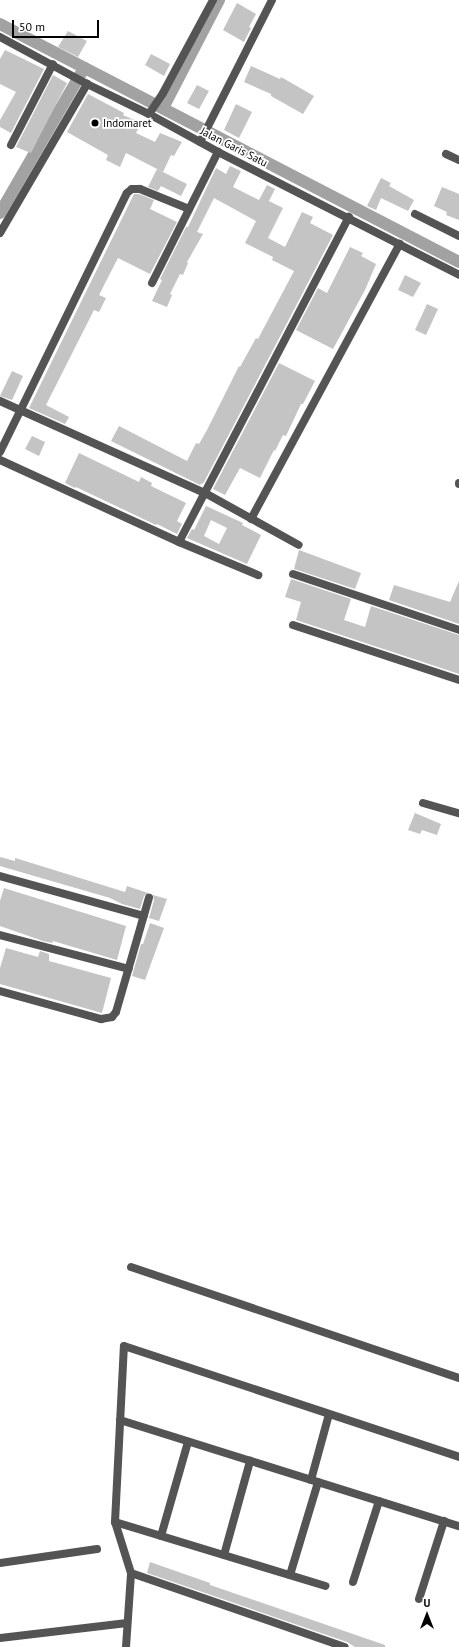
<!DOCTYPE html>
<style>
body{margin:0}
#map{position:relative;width:459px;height:1647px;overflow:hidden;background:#fff;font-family:"PT Sans",sans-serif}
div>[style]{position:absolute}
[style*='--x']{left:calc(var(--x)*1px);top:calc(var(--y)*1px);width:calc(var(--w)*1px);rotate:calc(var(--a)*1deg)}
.canal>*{height:12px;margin:-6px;padding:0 6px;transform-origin:6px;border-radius:6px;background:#a2a2a2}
.building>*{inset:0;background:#c4c4c4}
.minor>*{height:8px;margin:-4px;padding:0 4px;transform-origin:4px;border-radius:4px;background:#545454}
.tertiary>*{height:8px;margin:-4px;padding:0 4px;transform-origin:4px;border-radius:4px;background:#545454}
.dots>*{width:11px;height:11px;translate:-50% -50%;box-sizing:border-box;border:2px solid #fff;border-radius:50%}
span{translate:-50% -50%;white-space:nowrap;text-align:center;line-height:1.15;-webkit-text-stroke:3.5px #fff;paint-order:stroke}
.poi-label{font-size:11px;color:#000}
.left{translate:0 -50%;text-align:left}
.street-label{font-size:11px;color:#000}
.north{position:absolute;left:407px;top:1595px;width:40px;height:40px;-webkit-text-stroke:3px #fff;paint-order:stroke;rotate:0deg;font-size:11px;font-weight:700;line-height:16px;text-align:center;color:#000}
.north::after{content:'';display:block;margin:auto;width:14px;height:18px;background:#000;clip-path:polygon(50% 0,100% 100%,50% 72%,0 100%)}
.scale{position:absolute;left:12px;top:20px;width:87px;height:18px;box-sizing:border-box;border:2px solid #000;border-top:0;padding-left:5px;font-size:12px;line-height:14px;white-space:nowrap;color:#000;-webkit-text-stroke:3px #fff;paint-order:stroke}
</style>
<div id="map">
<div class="canal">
<div style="--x:0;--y:24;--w:517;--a:27.41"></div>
<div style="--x:163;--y:108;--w:122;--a:-62.6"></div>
<div style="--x:0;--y:213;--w:168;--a:-59.9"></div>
</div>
<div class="building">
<div style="clip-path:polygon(237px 3px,256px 14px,249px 27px,251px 28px,244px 42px,223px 30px)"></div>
<div style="clip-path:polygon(68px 31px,87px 41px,78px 57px,58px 47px)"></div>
<div style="clip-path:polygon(5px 50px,44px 69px,11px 133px,0 127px,0 120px,16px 92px,0 84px,0 59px)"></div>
<div style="clip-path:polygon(151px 54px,170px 64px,164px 76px,145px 65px)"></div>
<div style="clip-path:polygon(251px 66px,280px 79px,281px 77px,314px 96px,303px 114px,271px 96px,271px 94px,244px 82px)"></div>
<div style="clip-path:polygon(53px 75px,67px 83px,31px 153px,16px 147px)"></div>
<div style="clip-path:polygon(197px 85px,209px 91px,199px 109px,187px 103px)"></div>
<div style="clip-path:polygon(88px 94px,124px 113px,123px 115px,141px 123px,136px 133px,155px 142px,160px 133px,182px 142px,174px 156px,171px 155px,163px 172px,126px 153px,120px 167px,106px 160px,108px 155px,67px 132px)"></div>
<div style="clip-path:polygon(236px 104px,252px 112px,239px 138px,224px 130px)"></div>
<div style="clip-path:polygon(230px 166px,241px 171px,233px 187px,259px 200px,267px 185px,275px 189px,269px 201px,283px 208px,268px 238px,285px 247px,302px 212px,313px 217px,310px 223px,333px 235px,203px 484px,202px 483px,200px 485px,111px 441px,119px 426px,187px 461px,196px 443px,199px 444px,207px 430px,239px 366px,240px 367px,256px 338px,258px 339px,294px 271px,272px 260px,273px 257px,245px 243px,256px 221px,214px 198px,197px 232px,203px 234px,187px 262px,188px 263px,183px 275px,180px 274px,170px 294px,172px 295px,167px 307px,152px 301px,162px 280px,160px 279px,186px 227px,188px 227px,216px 168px,226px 174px)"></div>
<div style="clip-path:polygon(157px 169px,187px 184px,181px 196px,161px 186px,158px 191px,148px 187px)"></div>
<div style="clip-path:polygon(381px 178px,391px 183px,389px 186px,414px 200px,408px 211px,381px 198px,376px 210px,367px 206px)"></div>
<div style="clip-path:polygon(442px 187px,459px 194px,459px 220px,446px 215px,447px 212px,434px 206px)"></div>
<div style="clip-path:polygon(134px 194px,139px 194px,154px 200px,150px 209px,177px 222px,150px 274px,118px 258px,99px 295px,106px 298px,99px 312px,94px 310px,46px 405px,69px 417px,65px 424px,29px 408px)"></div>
<div style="clip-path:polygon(350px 247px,363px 253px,361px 256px,376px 264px,365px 290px,333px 349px,296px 330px,318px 288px,327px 293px)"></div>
<div style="clip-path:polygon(405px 275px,421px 283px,413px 297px,398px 290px)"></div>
<div style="clip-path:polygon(427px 304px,438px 309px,426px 335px,415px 330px)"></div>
<div style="clip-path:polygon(279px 363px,315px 381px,303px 404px,301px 404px,286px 436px,283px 435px,275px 451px,274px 450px,260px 478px,240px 468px,225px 495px,213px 489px)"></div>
<div style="clip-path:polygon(12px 371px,23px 376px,12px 400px,0 396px)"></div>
<div style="clip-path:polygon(32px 436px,45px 442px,39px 456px,25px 449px)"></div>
<div style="clip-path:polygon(79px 453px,139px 482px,141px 477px,152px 483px,151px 486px,186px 503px,177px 521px,182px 524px,177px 534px,157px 524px,156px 525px,76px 487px,75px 488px,65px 483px)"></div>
<div style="clip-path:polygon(evenodd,206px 506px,243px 523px,242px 525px,261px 535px,247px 564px,187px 538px,192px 529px,194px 530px,206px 506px,211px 520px,227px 528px,219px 544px,204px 536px,211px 520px)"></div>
<div style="clip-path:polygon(299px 550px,361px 573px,355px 589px,294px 569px)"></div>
<div style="clip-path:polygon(291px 579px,351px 599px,344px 620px,365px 627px,371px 606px,459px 635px,459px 674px,296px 620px,301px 602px,285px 597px)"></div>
<div style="clip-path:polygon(459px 581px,459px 624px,389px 600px,394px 585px,450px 602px)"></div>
<div style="clip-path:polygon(415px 813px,441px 824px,437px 835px,422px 830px,420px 834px,408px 830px)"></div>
<div style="clip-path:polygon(0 857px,15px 861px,15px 858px,25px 861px,125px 892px,127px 886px,148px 893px,144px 896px,140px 909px,122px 904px,110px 898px,0 866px)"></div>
<div style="clip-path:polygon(4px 888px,126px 926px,117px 960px,53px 941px,52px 943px,43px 941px,0 926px,0 901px)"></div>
<div style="clip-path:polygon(153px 895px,167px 899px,159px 921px,149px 918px,154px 900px)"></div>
<div style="clip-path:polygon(150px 923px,164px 928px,145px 980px,132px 976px,141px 944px,143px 944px)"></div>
<div style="clip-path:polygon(6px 948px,38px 957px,40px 951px,49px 954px,49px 961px,111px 978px,102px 1013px,0 984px,0 968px)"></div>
<div style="clip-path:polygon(150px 1562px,210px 1583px,210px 1585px,385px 1645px,385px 1647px,355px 1647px,347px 1642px,147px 1573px)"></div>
</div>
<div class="minor">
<div style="--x:149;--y:114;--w:25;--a:-56"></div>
<div style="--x:163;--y:93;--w:106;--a:-61.7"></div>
<div style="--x:200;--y:142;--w:159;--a:-63.1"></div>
<div style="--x:11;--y:145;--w:91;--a:-62.6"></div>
<div style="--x:446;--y:154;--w:14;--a:25"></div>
<div style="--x:415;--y:214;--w:49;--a:26.6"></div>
<div style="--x:0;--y:233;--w:173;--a:-59.7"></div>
<div style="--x:152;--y:283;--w:147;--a:-63.3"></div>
<div style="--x:0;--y:401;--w:225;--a:24.2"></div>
<div style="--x:205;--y:493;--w:107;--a:29"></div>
<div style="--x:0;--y:452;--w:288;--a:-63.9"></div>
<div style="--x:127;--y:193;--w:6;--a:-39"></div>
<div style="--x:132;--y:189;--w:8;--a:0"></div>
<div style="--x:140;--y:189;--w:53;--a:22.2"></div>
<div style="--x:0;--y:460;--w:197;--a:24.6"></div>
<div style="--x:179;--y:542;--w:367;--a:-62.4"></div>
<div style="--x:459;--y:484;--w:1;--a:-90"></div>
<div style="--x:251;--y:519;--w:313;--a:-61.6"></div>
<div style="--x:179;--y:542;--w:86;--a:22.7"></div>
<div style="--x:293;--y:574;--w:175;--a:18.6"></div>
<div style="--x:293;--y:625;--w:175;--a:18.3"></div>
<div style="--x:423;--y:803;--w:37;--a:16"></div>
<div style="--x:0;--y:876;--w:149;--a:15.5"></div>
<div style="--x:0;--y:935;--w:133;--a:14.8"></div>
<div style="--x:0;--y:991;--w:105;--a:15.5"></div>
<div style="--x:101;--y:1019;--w:11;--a:-10"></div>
<div style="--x:112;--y:1017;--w:6;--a:-51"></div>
<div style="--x:116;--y:1012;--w:119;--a:-73.9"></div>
<div style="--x:131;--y:1267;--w:346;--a:18.7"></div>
<div style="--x:120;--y:1420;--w:355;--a:17.4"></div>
<div style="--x:311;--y:1480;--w:68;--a:-74.7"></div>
<div style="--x:115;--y:1522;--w:176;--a:-87.1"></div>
<div style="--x:124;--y:1346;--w:353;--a:18.3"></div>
<div style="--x:161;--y:1536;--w:98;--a:-74"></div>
<div style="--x:224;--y:1555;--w:98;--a:-74.5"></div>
<div style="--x:0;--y:1563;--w:98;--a:-8.2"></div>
<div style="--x:131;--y:1573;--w:226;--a:19.1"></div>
<div style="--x:290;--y:1575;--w:97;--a:-73.2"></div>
<div style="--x:353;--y:1582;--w:85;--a:-72.2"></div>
<div style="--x:419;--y:1599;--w:82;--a:-72.2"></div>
<div style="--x:0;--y:1638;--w:128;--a:-6.7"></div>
<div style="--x:126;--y:1647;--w:74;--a:-86.1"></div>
<div style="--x:131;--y:1573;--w:53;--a:-107.4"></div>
<div style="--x:115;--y:1522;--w:220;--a:16.9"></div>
</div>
<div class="tertiary">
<div style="--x:0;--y:37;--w:99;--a:28.4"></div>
<div style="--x:87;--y:84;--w:69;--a:25.8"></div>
<div style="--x:149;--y:114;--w:79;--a:28.8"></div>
<div style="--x:218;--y:152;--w:271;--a:27"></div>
</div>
<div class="dots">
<div style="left:95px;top:123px;background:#000"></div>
</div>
<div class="poi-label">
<span class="left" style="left:103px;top:123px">Indomaret</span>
</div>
<div class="street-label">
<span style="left:234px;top:147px;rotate:27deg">Jalan Garis Satu</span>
</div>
<div class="north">U</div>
<div class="scale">50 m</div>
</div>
